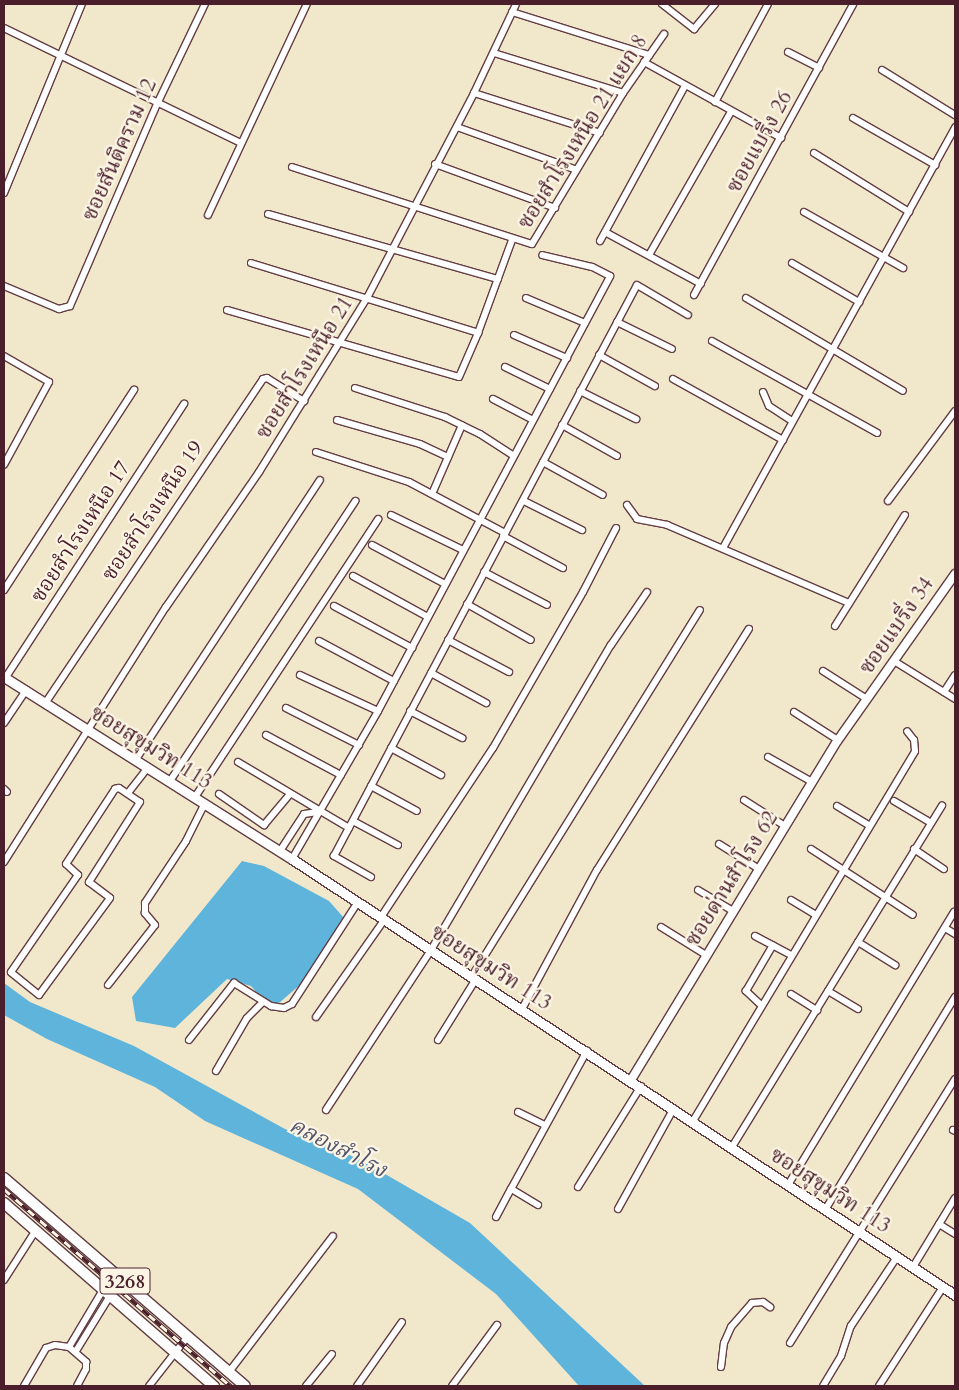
<!DOCTYPE html>
<meta charset="utf-8">
<style>
body{margin:0}
#map{position:relative;width:959px;height:1390px;overflow:hidden;background:#f1e8cb;font-family:Cardo,"Noto Serif Thai",serif}
div>[style]{position:absolute}
[style*='--x']{left:calc(var(--x)*1px);top:calc(var(--y)*1px);width:calc(var(--w)*1px);rotate:calc(var(--a)*1deg)}
.water>*{inset:0;background:#5eb4db}
.roads{filter:drop-shadow(1px 0 #633d43) drop-shadow(-1px 0 #633d43) drop-shadow(0 1px #633d43) drop-shadow(0 -1px #633d43)}
.minor>*{height:6px;margin:-3px;padding:0 3px;transform-origin:3px;border-radius:3px;background:#fff}
.tertiary>*{height:8px;margin:-4px;padding:0 4px;transform-origin:4px;border-radius:4px;background:#fff}
.secondary>*{height:9px;margin:-4.5px;padding:0 4.5px;transform-origin:4.5px;border-radius:4.5px;background:#fff}
.primary>*{height:10px;margin:-5px;padding:0 5px;transform-origin:5px;border-radius:5px;background:#fff}
.rail>*{height:4.5px;margin-top:-2.25px;transform-origin:0;background:repeating-linear-gradient(90deg,#fcf5e5 0 8px,#4a1f2b 0 16px);box-sizing:border-box;border-block:1px solid #4a1f2b}
span{translate:-50% -50%;white-space:nowrap;text-align:center;line-height:1.15;-webkit-text-stroke:4.5px #fcf5e5;paint-order:stroke}
.shield-label span{padding:1px 4px;background:#fcf5e5;border:1px solid;border-radius:4px;-webkit-text-stroke-width:0}
.shield-label{font-size:20px;color:#4a1f2b;font-weight:700}
.street-label{font-size:21px;color:#4a1f2b}
.water-label{font-size:22px;color:#515369;font-style:italic}
.frame{position:absolute;inset:0;border:5px solid #4a1f2b;pointer-events:none}
</style>
<div id="map">
<div class="water">
<div style="clip-path:polygon(242px 861px,264px 866px,329px 901px,344px 918px,301px 984px,279px 1003px,267px 1004px,251px 986px,227px 979px,175px 1028px,136px 1021px,132px 997px)"></div>
<div style="clip-path:polygon(4px 983px,30px 1002px,134px 1046px,285px 1129px,359px 1159px,470px 1223px,645px 1386px,579px 1386px,496px 1294px,358px 1189px,205px 1121px,155px 1087px,47px 1039px,4px 1015px)"></div>
</div>
<div class="roads">
<div class="minor">
<div style="--x:662;--y:4;--w:41;--a:38"></div>
<div style="--x:694;--y:29;--w:33;--a:-50"></div>
<div style="--x:512;--y:12;--w:144;--a:17.4"></div>
<div style="--x:4;--y:28;--w:263;--a:25.9"></div>
<div style="--x:788;--y:52;--w:35;--a:27"></div>
<div style="--x:494;--y:53;--w:135;--a:17.2"></div>
<div style="--x:644;--y:62;--w:157;--a:29"></div>
<div style="--x:882;--y:70;--w:86;--a:31.7"></div>
<div style="--x:474;--y:93;--w:132;--a:17.6"></div>
<div style="--x:715;--y:102;--w:111;--a:-61.6"></div>
<div style="--x:853;--y:118;--w:95;--a:29.8"></div>
<div style="--x:457;--y:127;--w:127;--a:19.7"></div>
<div style="--x:814;--y:153;--w:112;--a:31.8"></div>
<div style="--x:435;--y:164;--w:128;--a:20.1"></div>
<div style="--x:292;--y:167;--w:252;--a:17.8"></div>
<div style="--x:532;--y:244;--w:176;--a:-58.9"></div>
<div style="--x:623;--y:93;--w:72;--a:-55.2"></div>
<div style="--x:4;--y:193;--w:204;--a:-67.6"></div>
<div style="--x:804;--y:212;--w:114;--a:29.5"></div>
<div style="--x:268;--y:214;--w:239;--a:15.8"></div>
<div style="--x:208;--y:215;--w:233;--a:-64.9"></div>
<div style="--x:605;--y:232;--w:109;--a:28.4"></div>
<div style="--x:600;--y:241;--w:177;--a:-61.3"></div>
<div style="--x:649;--y:255;--w:165;--a:-60.2"></div>
<div style="--x:251;--y:263;--w:238;--a:17.1"></div>
<div style="--x:792;--y:263;--w:78;--a:30.2"></div>
<div style="--x:4;--y:286;--w:60;--a:22.7"></div>
<div style="--x:59;--y:309;--w:11;--a:-15"></div>
<div style="--x:70;--y:306;--w:222;--a:-66.7"></div>
<div style="--x:158;--y:102;--w:109;--a:-64.4"></div>
<div style="--x:694;--y:295;--w:332;--a:-61.3"></div>
<div style="--x:526;--y:298;--w:64;--a:23"></div>
<div style="--x:746;--y:298;--w:182;--a:30.6"></div>
<div style="--x:227;--y:310;--w:241;--a:16.1"></div>
<div style="--x:459;--y:377;--w:48;--a:-66.6"></div>
<div style="--x:478;--y:333;--w:99;--a:-69.9"></div>
<div style="--x:617;--y:322;--w:61;--a:26.1"></div>
<div style="--x:514;--y:335;--w:58;--a:23.5"></div>
<div style="--x:712;--y:341;--w:189;--a:29.1"></div>
<div style="--x:599;--y:355;--w:64;--a:29"></div>
<div style="--x:4;--y:356;--w:52;--a:30"></div>
<div style="--x:49;--y:382;--w:94;--a:118.5"></div>
<div style="--x:505;--y:367;--w:50;--a:26.1"></div>
<div style="--x:673;--y:379;--w:126;--a:29"></div>
<div style="--x:355;--y:388;--w:95;--a:17.9"></div>
<div style="--x:445;--y:417;--w:39;--a:26"></div>
<div style="--x:480;--y:434;--w:40;--a:32.9"></div>
<div style="--x:580;--y:391;--w:63;--a:26.6"></div>
<div style="--x:763;--y:392;--w:15;--a:67"></div>
<div style="--x:769;--y:406;--w:27;--a:33"></div>
<div style="--x:493;--y:399;--w:45;--a:27.7"></div>
<div style="--x:337;--y:420;--w:86;--a:16.1"></div>
<div style="--x:420;--y:444;--w:31;--a:25"></div>
<div style="--x:562;--y:425;--w:63;--a:29.4"></div>
<div style="--x:316;--y:452;--w:98;--a:17.9"></div>
<div style="--x:409;--y:482;--w:109;--a:28"></div>
<div style="--x:543;--y:462;--w:68;--a:28.8"></div>
<div style="--x:432;--y:494;--w:75;--a:-66.5"></div>
<div style="--x:524;--y:501;--w:65;--a:26.6"></div>
<div style="--x:888;--y:501;--w:112;--a:-53.3"></div>
<div style="--x:627;--y:505;--w:17;--a:54"></div>
<div style="--x:637;--y:519;--w:31;--a:11"></div>
<div style="--x:667;--y:525;--w:198;--a:23.2"></div>
<div style="--x:391;--y:515;--w:80;--a:25.9"></div>
<div style="--x:503;--y:536;--w:68;--a:28.1"></div>
<div style="--x:372;--y:545;--w:83;--a:28.1"></div>
<div style="--x:723;--y:548;--w:481;--a:-61.1"></div>
<div style="--x:484;--y:572;--w:71;--a:27.6"></div>
<div style="--x:353;--y:576;--w:85;--a:28.7"></div>
<div style="--x:4;--y:590;--w:239;--a:-57"></div>
<div style="--x:467;--y:604;--w:73;--a:29.4"></div>
<div style="--x:334;--y:606;--w:89;--a:28.3"></div>
<div style="--x:835;--y:626;--w:131;--a:-57.8"></div>
<div style="--x:448;--y:640;--w:69;--a:27.7"></div>
<div style="--x:319;--y:641;--w:85;--a:28.1"></div>
<div style="--x:894;--y:661;--w:72;--a:31.9"></div>
<div style="--x:823;--y:671;--w:52;--a:32.5"></div>
<div style="--x:431;--y:673;--w:63;--a:28.6"></div>
<div style="--x:4;--y:680;--w:330;--a:-56.9"></div>
<div style="--x:944;--y:692;--w:20;--a:-57"></div>
<div style="--x:46;--y:702;--w:389;--a:-56.1"></div>
<div style="--x:263;--y:379;--w:4;--a:-14"></div>
<div style="--x:267;--y:378;--w:44;--a:31.9"></div>
<div style="--x:286;--y:708;--w:82;--a:26.9"></div>
<div style="--x:378;--y:711;--w:493;--a:-61.9"></div>
<div style="--x:610;--y:276;--w:20;--a:-153"></div>
<div style="--x:592;--y:267;--w:51;--a:-166.5"></div>
<div style="--x:410;--y:711;--w:59;--a:27.4"></div>
<div style="--x:794;--y:712;--w:52;--a:32.5"></div>
<div style="--x:4;--y:723;--w:40;--a:-56"></div>
<div style="--x:266;--y:735;--w:85;--a:28.1"></div>
<div style="--x:391;--y:748;--w:57;--a:28.4"></div>
<div style="--x:768;--y:757;--w:51;--a:29.6"></div>
<div style="--x:136;--y:759;--w:334;--a:-56.6"></div>
<div style="--x:238;--y:762;--w:129;--a:30.7"></div>
<div style="--x:170;--y:781;--w:336;--a:-56.5"></div>
<div style="--x:371;--y:786;--w:52;--a:28.5"></div>
<div style="--x:119;--y:788;--w:25;--a:34"></div>
<div style="--x:140;--y:802;--w:95;--a:122.5"></div>
<div style="--x:89;--y:882;--w:26;--a:37"></div>
<div style="--x:110;--y:898;--w:120;--a:126.2"></div>
<div style="--x:39;--y:995;--w:36;--a:-141"></div>
<div style="--x:11;--y:972;--w:118;--a:-55.4"></div>
<div style="--x:78;--y:875;--w:16;--a:-137"></div>
<div style="--x:66;--y:864;--w:90;--a:-56.8"></div>
<div style="--x:115;--y:789;--w:4;--a:-14"></div>
<div style="--x:4;--y:789;--w:4;--a:45"></div>
<div style="--x:128;--y:793;--w:33;--a:-52"></div>
<div style="--x:219;--y:794;--w:55;--a:34.6"></div>
<div style="--x:264;--y:825;--w:40;--a:-50"></div>
<div style="--x:195;--y:797;--w:333;--a:-56.6"></div>
<div style="--x:744;--y:800;--w:49;--a:32.4"></div>
<div style="--x:894;--y:801;--w:43;--a:30.7"></div>
<div style="--x:837;--y:806;--w:37;--a:31"></div>
<div style="--x:353;--y:821;--w:51;--a:28.1"></div>
<div style="--x:719;--y:844;--w:47;--a:32"></div>
<div style="--x:811;--y:849;--w:121;--a:32.9"></div>
<div style="--x:914;--y:849;--w:36;--a:34"></div>
<div style="--x:280;--y:851;--w:44;--a:-57"></div>
<div style="--x:304;--y:814;--w:14;--a:-8"></div>
<div style="--x:292;--y:859;--w:171;--a:-59.8"></div>
<div style="--x:378;--y:711;--w:86;--a:-155.2"></div>
<div style="--x:4;--y:862;--w:302;--a:-57.6"></div>
<div style="--x:166;--y:607;--w:164;--a:-55.4"></div>
<div style="--x:259;--y:472;--w:205;--a:-58.2"></div>
<div style="--x:367;--y:298;--w:231;--a:-62.4"></div>
<div style="--x:474;--y:93;--w:98;--a:-64.7"></div>
<div style="--x:371;--y:877;--w:43;--a:-150.4"></div>
<div style="--x:334;--y:856;--w:646;--a:-62.05"></div>
<div style="--x:637;--y:285;--w:59;--a:30.5"></div>
<div style="--x:698;--y:890;--w:41;--a:31"></div>
<div style="--x:791;--y:900;--w:27;--a:31"></div>
<div style="--x:381;--y:917;--w:203;--a:-56.5"></div>
<div style="--x:493;--y:748;--w:180;--a:-60"></div>
<div style="--x:583;--y:592;--w:72;--a:-62.7"></div>
<div style="--x:661;--y:927;--w:53;--a:31.9"></div>
<div style="--x:945;--y:928;--w:12;--a:31"></div>
<div style="--x:755;--y:936;--w:41;--a:27.8"></div>
<div style="--x:858;--y:942;--w:44;--a:31.9"></div>
<div style="--x:472;--y:976;--w:431;--a:-58.1"></div>
<div style="--x:108;--y:985;--w:76;--a:-51.9"></div>
<div style="--x:155;--y:925;--w:16;--a:-130"></div>
<div style="--x:145;--y:913;--w:10;--a:-90"></div>
<div style="--x:145;--y:903;--w:74;--a:-56.5"></div>
<div style="--x:186;--y:841;--w:42;--a:-63.4"></div>
<div style="--x:828;--y:991;--w:35;--a:31"></div>
<div style="--x:791;--y:994;--w:31;--a:32"></div>
<div style="--x:761;--y:1005;--w:21;--a:-137"></div>
<div style="--x:746;--y:991;--w:53;--a:-59.6"></div>
<div style="--x:522;--y:1009;--w:158;--a:-61.7"></div>
<div style="--x:597;--y:870;--w:285;--a:-57.8"></div>
<div style="--x:316;--y:1017;--w:120;--a:-54.9"></div>
<div style="--x:189;--y:1040;--w:73;--a:-51.7"></div>
<div style="--x:234;--y:983;--w:44;--a:31.9"></div>
<div style="--x:271;--y:1006;--w:13;--a:9"></div>
<div style="--x:284;--y:1008;--w:9;--a:-27"></div>
<div style="--x:292;--y:1004;--w:121;--a:-57.1"></div>
<div style="--x:438;--y:1040;--w:72;--a:-58.1"></div>
<div style="--x:216;--y:1071;--w:61;--a:-59.7"></div>
<div style="--x:247;--y:1018;--w:23;--a:-45"></div>
<div style="--x:326;--y:1110;--w:191;--a:-56.7"></div>
<div style="--x:431;--y:950;--w:354;--a:-59.5"></div>
<div style="--x:611;--y:645;--w:64;--a:-55.8"></div>
<div style="--x:518;--y:1112;--w:30;--a:26"></div>
<div style="--x:693;--y:1121;--w:431;--a:-59"></div>
<div style="--x:915;--y:751;--w:11;--a:-95"></div>
<div style="--x:914;--y:740;--w:11;--a:-128"></div>
<div style="--x:953;--y:1130;--w:2;--a:27"></div>
<div style="--x:732;--y:1147;--w:401;--a:-58.4"></div>
<div style="--x:788;--y:1185;--w:320;--a:-58.7"></div>
<div style="--x:578;--y:1187;--w:119;--a:-58"></div>
<div style="--x:538;--y:1205;--w:31;--a:-149"></div>
<div style="--x:511;--y:1189;--w:158;--a:-61.2"></div>
<div style="--x:618;--y:1209;--w:115;--a:-61"></div>
<div style="--x:825;--y:1210;--w:250;--a:-58.6"></div>
<div style="--x:496;--y:1217;--w:32;--a:-62"></div>
<div style="--x:939;--y:1224;--w:19;--a:32"></div>
<div style="--x:913;--y:1267;--w:81;--a:-58.7"></div>
<div style="--x:4;--y:1280;--w:59;--a:-57.4"></div>
<div style="--x:790;--y:1343;--w:311;--a:-58"></div>
<div style="--x:69;--y:1347;--w:66;--a:-59.2"></div>
<div style="--x:76;--y:1351;--w:65;--a:-58.3"></div>
<div style="--x:721;--y:1367;--w:24;--a:-83"></div>
<div style="--x:724;--y:1343;--w:17;--a:-66"></div>
<div style="--x:731;--y:1327;--w:32;--a:-49"></div>
<div style="--x:752;--y:1303;--w:11;--a:-5"></div>
<div style="--x:763;--y:1302;--w:9;--a:36"></div>
<div style="--x:229;--y:1372;--w:171;--a:-52.6"></div>
<div style="--x:24;--y:1386;--w:44;--a:-59.9"></div>
<div style="--x:46;--y:1348;--w:9;--a:-18"></div>
<div style="--x:55;--y:1345;--w:14;--a:8"></div>
<div style="--x:69;--y:1347;--w:23;--a:41"></div>
<div style="--x:86;--y:1362;--w:7;--a:90"></div>
<div style="--x:86;--y:1369;--w:19;--a:118"></div>
<div style="--x:149;--y:1386;--w:63;--a:-52"></div>
<div style="--x:306;--y:1386;--w:41;--a:-50.9"></div>
<div style="--x:357;--y:1386;--w:78;--a:-54.9"></div>
<div style="--x:452;--y:1386;--w:76;--a:-53.6"></div>
<div style="--x:823;--y:1386;--w:35;--a:-59"></div>
<div style="--x:841;--y:1356;--w:32;--a:-72"></div>
<div style="--x:851;--y:1326;--w:83;--a:-56.3"></div>
<div style="--x:879;--y:1386;--w:118;--a:-57.1"></div>
</div>
<div class="tertiary">
<div style="--x:631;--y:1080;--w:398;--a:-58.7"></div>
<div style="--x:838;--y:740;--w:203;--a:-54.8"></div>
</div>
<div class="secondary">
<div style="--x:4;--y:677;--w:341;--a:32.3"></div>
<div style="--x:292;--y:859;--w:794;--a:33.33"></div>
</div>
<div class="primary">
<div style="--x:4;--y:1178;--w:318;--a:40.8"></div>
<div style="--x:4;--y:1203;--w:279;--a:41.1"></div>
</div>
</div>
<div class="rail">
<div style="--x:4;--y:1189;--w:301;--a:41"></div>
</div>
<div class="shield-label">
<span style="left:125px;top:1281px">3268</span>
</div>
<div class="street-label">
<span style="left:583px;top:132px;rotate:-58deg">ซอยสำโรงเหนือ 21 แยก 8</span>
<span style="left:760px;top:142px;rotate:-61deg">ซอยแบริ่ง 26</span>
<span style="left:120px;top:150px;rotate:-66deg">ซอยสันติคราม 12</span>
<span style="left:305px;top:368px;rotate:-58deg">ซอยสำโรงเหนือ 21</span>
<span style="left:153px;top:511px;rotate:-56deg">ซอยสำโรงเหนือ 19</span>
<span style="left:81px;top:532px;rotate:-57deg">ซอยสำโรงเหนือ 17</span>
<span style="left:897px;top:626px;rotate:-55deg">ซอยแบริ่ง 34</span>
<span style="left:151px;top:748px;rotate:32deg">ซอยสุขุมวิท 113</span>
<span style="left:732px;top:879px;rotate:-58deg">ซอยด่านสำโรง 62</span>
<span style="left:491px;top:968px;rotate:33deg">ซอยสุขุมวิท 113</span>
<span style="left:830px;top:1191px;rotate:33deg">ซอยสุขุมวิท 113</span>
</div>
<div class="water-label">
<span style="left:338px;top:1148px;rotate:27deg">คลองสำโรง</span>
</div>
<div class="frame"></div>
</div>
